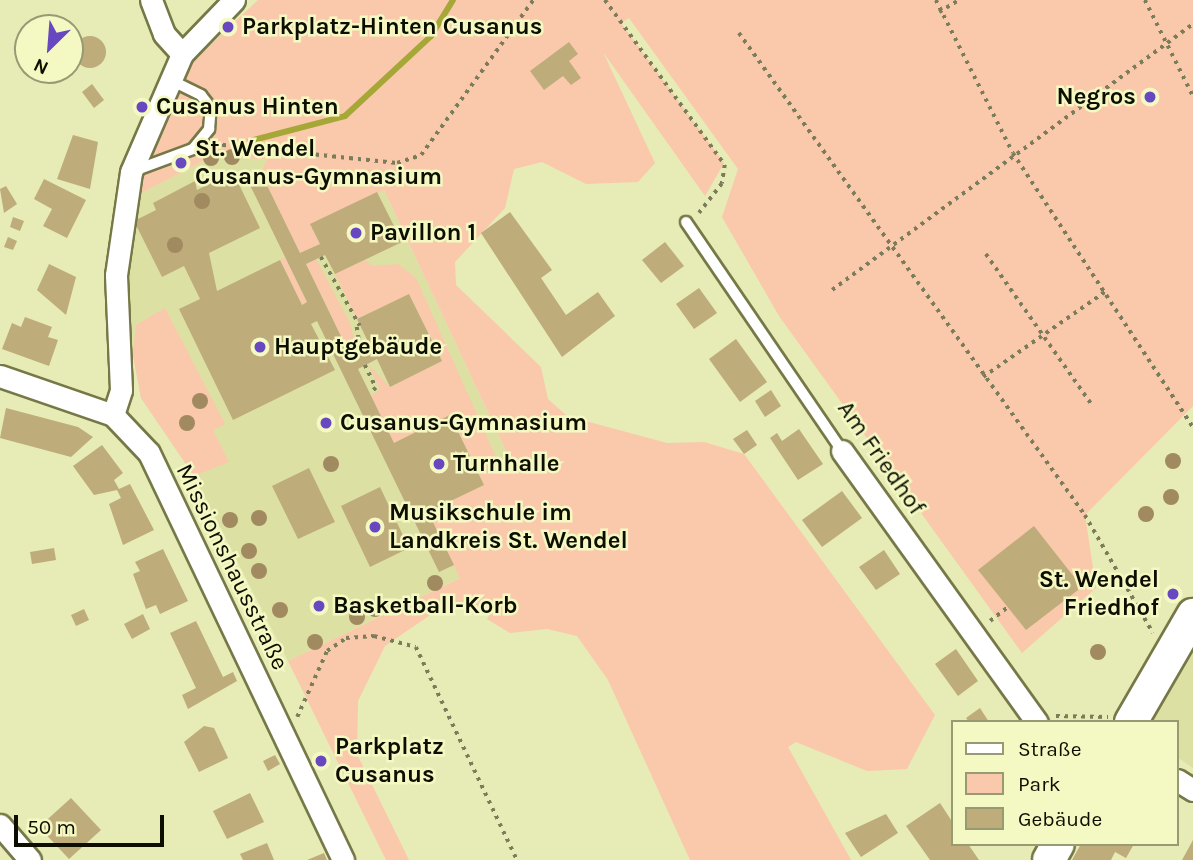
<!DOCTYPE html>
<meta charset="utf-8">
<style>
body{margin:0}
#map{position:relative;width:1193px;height:860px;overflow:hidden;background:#e7ebb5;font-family:Karla,sans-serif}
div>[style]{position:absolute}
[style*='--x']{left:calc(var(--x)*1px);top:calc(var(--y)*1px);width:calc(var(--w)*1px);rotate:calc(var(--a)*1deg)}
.built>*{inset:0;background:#dce0a3}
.green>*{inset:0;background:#fac8ab}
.stream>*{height:6px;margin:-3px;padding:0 3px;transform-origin:3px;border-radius:3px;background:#a5a836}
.building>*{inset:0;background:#beac7b}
.round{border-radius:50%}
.path>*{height:3.5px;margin-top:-1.75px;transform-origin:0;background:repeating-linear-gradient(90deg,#7a7c5a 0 3.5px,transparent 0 8.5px)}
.roads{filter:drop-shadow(2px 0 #767847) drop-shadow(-2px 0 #767847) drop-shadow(0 2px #767847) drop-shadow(0 -2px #767847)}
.service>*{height:10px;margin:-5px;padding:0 5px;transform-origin:5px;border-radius:5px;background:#fff}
.minor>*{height:21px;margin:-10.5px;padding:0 10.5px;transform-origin:10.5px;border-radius:10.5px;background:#fff}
.secondary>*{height:32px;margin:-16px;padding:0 16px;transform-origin:16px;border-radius:16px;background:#fff}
.trees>*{width:16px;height:16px;margin:-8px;border-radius:50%;background:#a18960}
.dots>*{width:19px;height:19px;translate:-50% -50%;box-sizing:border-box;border:4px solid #f4f8c2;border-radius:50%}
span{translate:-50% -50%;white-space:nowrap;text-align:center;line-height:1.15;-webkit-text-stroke:5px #f4f8c2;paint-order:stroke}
.poi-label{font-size:24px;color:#0d0e00;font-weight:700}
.left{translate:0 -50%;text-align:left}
.right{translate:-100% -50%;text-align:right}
.street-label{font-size:24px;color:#0d0e00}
.legend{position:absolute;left:951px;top:720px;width:228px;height:126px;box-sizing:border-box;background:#f4f8c2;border:2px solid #989a74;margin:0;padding:9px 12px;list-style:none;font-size:21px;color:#0d0e00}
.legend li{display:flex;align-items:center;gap:14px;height:35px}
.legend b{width:35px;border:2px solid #989a74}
.north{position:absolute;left:14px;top:14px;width:70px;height:70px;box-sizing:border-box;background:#f4f8c2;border:2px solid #989a74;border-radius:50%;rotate:205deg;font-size:19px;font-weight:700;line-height:28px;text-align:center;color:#0d0e00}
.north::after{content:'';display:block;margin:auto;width:24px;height:32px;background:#6848c1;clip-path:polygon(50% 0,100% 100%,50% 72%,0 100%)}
.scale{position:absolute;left:14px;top:815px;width:150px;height:32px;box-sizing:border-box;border:4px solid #0d0e00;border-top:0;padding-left:9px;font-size:21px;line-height:24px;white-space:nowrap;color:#0d0e00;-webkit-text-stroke:5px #f4f8c2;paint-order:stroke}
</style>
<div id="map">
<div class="built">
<div style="clip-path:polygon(215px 155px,375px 171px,546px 536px,288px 661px,194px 476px,141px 398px,133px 355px,125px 209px,132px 198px)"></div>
<div style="clip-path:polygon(1193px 652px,1193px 768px,1177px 757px,1177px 722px,1152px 722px)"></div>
</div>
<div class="green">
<div style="clip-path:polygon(258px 0,1193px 0,1193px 406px,1085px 515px,1096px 588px,1022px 653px,779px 316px,722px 217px,738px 169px,629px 18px,621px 23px,724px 163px,705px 196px,603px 52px,655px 163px,638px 182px,586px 184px,542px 162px,514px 169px,505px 208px,455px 262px,456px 285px,541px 367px,548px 399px,567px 416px,667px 443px,704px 442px,744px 454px,935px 715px,907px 769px,867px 771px,796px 742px,788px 747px,851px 860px,690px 860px,608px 680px,577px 636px,547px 629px,510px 633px,487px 619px,496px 604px,439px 609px,385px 646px,358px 701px,357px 754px,409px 860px,386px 860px,288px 661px,460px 578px,428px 512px,484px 485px,450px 416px,394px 443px,371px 396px,380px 389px,368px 364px,390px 387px,442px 361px,409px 294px,357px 319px,335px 274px,365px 260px,373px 266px,398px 264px,416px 278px,504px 475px,515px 470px,384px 190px,311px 224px,320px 244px,300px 253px,261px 173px,267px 160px,215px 155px,132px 198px,142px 160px,192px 62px)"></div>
<div style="clip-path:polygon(285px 257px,307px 302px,302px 305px,280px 260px)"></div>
<div style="clip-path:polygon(316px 259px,350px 323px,357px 351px,351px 357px,306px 264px)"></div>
<div style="clip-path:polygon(165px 308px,225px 424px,213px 430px,229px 462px,194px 476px,141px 398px,133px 355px,136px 325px)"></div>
</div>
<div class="stream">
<div style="--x:250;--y:141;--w:98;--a:-14.7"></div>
<div style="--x:345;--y:116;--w:117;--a:-42.9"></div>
<div style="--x:431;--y:36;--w:42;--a:-58.6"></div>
</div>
<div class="building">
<div class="round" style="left:74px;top:36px;width:32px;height:32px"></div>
<div style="clip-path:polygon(569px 42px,578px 54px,569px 61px,581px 78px,571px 85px,563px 76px,544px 90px,530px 71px)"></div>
<div style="clip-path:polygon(92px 84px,104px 100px,94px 108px,82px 92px)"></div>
<div style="clip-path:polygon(73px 135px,98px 142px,90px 189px,57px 179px)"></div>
<div style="clip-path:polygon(233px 172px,260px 228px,209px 253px,217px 291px,280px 260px,302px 305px,307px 302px,247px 179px,261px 173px,300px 253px,320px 244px,310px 224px,377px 192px,402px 242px,335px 274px,325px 255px,306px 264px,351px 357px,371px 348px,357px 319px,409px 294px,442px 361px,390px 387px,377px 359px,358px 369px,394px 443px,450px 415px,484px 485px,428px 512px,454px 565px,439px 572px,317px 321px,311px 324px,335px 370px,233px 420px,179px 309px,200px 299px,184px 266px,162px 277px,134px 221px,156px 210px,153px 203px,195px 181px,197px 190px)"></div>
<div style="clip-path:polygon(44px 179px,86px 200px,67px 238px,43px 226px,52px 209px,34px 199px)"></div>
<div style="clip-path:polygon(6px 186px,17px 204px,4px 213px,0 189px)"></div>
<div style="clip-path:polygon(510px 212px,552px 270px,541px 278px,566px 315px,598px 292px,615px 316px,562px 357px,481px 233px)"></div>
<div style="clip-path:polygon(13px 217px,24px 221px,20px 231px,10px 227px)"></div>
<div style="clip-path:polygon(8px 237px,17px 241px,13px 250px,4px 247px)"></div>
<div style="clip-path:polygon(665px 242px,684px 266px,661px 283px,642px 260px)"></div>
<div style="clip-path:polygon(49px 264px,76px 277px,66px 315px,37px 290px)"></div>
<div style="clip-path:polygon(699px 288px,717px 313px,694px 329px,676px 304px)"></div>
<div style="clip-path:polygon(25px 317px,52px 327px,48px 337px,58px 340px,49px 366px,2px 349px,12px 323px,21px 327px)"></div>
<div style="clip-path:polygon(736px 339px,767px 382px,740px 402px,709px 359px)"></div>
<div style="clip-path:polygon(771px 390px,781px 406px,765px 417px,755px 401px)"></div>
<div style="clip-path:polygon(6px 408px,78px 427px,93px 437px,71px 457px,0 438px)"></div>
<div style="clip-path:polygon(799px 429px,823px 464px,798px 480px,770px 438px,777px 433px,782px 441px)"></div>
<div style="clip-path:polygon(747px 430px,757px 445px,744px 454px,733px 439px)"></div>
<div style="clip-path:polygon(102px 445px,123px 473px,114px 480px,119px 489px,130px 484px,154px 530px,123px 545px,109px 504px,121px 498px,117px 490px,94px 495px,73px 466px)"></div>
<div style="clip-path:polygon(309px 468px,335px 522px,298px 539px,272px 486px)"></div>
<div style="clip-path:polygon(380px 487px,409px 548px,370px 567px,341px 506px)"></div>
<div style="clip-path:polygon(842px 491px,862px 518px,822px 547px,802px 520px)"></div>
<div style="clip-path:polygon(1034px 526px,1082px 587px,1026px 630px,978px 570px)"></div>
<div style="clip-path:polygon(54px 548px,56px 560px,32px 564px,30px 552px)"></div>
<div style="clip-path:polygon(163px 549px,188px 601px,160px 614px,156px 605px,146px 609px,133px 574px,140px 571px,135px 562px)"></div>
<div style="clip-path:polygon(884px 550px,900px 574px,876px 590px,859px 567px)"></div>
<div style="clip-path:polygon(84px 609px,89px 620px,76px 626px,71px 615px)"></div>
<div style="clip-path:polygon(143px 614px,150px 629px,132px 639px,124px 624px)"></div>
<div style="clip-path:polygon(196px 621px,223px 677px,233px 672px,237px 681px,188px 709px,182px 695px,196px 688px,170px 633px)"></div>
<div style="clip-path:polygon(956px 649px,978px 681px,958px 696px,935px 664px)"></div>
<div style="clip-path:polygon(980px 708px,989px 722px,969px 722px,966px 718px)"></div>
<div style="clip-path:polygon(204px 726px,214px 728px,228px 758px,199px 772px,184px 742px)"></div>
<div style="clip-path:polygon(275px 755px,280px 764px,268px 771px,263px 761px)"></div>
<div style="clip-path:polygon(250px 793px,264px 822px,227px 839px,213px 811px)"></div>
<div style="clip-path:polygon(71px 798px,101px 830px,69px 859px,39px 827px)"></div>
<div style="clip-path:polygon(940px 803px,953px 823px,953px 844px,968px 844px,979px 860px,930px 860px,906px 826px)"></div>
<div style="clip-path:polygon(886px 814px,898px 833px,861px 857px,845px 833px)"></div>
<div style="clip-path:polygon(1193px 840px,1193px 860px,1182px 860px)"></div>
<div style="clip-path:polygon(267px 843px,274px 860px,243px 860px,240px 854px)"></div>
<div style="clip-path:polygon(1081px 844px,1134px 844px,1126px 858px,1115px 852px,1111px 860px,1072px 860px)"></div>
<div style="clip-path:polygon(324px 853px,327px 860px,307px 860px)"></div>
</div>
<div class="path">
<div style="--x:605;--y:0;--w:204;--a:54"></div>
<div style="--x:725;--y:165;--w:19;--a:99"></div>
<div style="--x:722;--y:184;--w:37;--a:128"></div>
<div style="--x:936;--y:0;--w:171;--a:63.3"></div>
<div style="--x:1013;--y:153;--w:328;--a:56.7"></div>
<div style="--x:1145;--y:0;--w:107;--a:63.4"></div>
<div style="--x:939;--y:12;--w:23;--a:-31"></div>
<div style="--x:739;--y:33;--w:593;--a:54.33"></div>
<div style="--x:1085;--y:515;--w:136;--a:60"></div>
<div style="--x:214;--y:144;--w:184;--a:5.9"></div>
<div style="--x:397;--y:163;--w:25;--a:-18"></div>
<div style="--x:421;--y:155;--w:191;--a:-54.1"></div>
<div style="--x:986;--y:254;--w:186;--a:54.9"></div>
<div style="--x:321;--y:257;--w:79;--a:60.5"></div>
<div style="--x:832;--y:290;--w:448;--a:-36.4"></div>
<div style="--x:357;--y:327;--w:25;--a:81"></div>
<div style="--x:365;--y:365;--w:25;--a:64"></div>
<div style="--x:376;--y:388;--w:8;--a:135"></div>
<div style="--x:983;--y:377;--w:149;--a:-34.9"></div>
<div style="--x:990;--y:621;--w:23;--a:-38"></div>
<div style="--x:1056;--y:716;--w:52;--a:1.1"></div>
<div style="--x:297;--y:717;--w:72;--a:-65.6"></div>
<div style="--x:327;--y:651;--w:23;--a:-34"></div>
<div style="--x:346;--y:638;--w:28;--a:-4"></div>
<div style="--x:374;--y:636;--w:43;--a:14.7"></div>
<div style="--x:416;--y:647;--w:236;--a:64.6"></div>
</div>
<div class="roads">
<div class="service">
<div style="--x:131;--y:172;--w:66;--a:-20.4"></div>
<div style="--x:193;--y:149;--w:26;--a:-51"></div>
<div style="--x:209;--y:129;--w:21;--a:-85"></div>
<div style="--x:211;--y:108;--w:16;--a:-128"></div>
<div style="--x:201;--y:95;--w:34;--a:-154"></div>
<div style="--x:686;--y:222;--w:277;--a:55.7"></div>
</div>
<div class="minor">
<div style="--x:151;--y:0;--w:36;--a:69"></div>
<div style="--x:164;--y:34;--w:27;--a:48"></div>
<div style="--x:0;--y:376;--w:120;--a:19"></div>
<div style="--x:113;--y:415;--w:52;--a:46.5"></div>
<div style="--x:149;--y:453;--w:451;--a:64.5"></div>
<div style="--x:113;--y:415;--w:26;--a:-72"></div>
<div style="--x:121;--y:390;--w:115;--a:-92.5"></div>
<div style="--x:116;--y:275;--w:104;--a:-81.7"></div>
<div style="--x:131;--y:172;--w:129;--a:-66.6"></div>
<div style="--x:182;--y:54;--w:75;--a:-46.1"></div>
<div style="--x:842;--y:451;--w:334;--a:54.3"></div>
<div style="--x:1177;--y:780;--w:19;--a:32"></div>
<div style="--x:0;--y:825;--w:46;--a:49.4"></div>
</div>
<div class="secondary">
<div style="--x:1131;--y:722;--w:124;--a:-59.9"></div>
<div style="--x:1049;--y:860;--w:18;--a:-61"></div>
</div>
</div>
<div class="trees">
<div style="left:232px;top:157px"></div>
<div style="left:211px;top:158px"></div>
<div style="left:202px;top:201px"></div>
<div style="left:175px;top:245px"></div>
<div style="left:200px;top:401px"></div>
<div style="left:187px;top:423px"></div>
<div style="left:1173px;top:461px"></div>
<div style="left:331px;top:464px"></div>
<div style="left:1171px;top:497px"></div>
<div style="left:1146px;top:514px"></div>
<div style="left:259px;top:518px"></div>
<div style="left:230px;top:520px"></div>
<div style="left:249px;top:551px"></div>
<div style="left:259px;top:571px"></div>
<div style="left:435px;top:583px"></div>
<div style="left:375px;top:609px"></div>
<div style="left:280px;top:610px"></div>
<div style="left:357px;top:617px"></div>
<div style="left:315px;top:642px"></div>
<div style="left:1098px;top:652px"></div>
</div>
<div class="dots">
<div style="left:228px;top:27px;background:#6848c1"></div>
<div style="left:1150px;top:97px;background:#6848c1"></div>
<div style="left:142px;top:107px;background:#6848c1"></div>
<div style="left:181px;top:163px;background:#6848c1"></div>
<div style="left:356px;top:233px;background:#6848c1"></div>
<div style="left:260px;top:347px;background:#6848c1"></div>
<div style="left:326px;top:423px;background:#6848c1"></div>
<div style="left:439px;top:464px;background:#6848c1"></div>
<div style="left:375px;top:527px;background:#6848c1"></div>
<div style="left:1173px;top:594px;background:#6848c1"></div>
<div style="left:319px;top:606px;background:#6848c1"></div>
<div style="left:321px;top:761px;background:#6848c1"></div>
</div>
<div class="poi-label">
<span class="left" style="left:242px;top:27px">Parkplatz-Hinten Cusanus</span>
<span class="right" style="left:1136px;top:97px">Negros</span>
<span class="left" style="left:156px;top:107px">Cusanus Hinten</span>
<span class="left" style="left:195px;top:163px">St. Wendel<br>Cusanus-Gymnasium</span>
<span class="left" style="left:370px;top:233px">Pavillon 1</span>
<span class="left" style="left:274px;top:347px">Hauptgebäude</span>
<span class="left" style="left:340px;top:423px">Cusanus-Gymnasium</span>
<span class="left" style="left:453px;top:464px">Turnhalle</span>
<span class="left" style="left:389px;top:527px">Musikschule im<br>Landkreis St. Wendel</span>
<span class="right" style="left:1159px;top:594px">St. Wendel<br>Friedhof</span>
<span class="left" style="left:333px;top:606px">Basketball-Korb</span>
<span class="left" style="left:335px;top:761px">Parkplatz<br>Cusanus</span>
</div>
<div class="street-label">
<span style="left:881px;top:458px;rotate:55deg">Am Friedhof</span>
<span style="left:232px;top:567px;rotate:64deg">Missionshausstraße</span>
</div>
<ul class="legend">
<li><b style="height:9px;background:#fff"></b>Straße</li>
<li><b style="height:19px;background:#fac8ab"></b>Park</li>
<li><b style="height:19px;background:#beac7b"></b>Gebäude</li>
</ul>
<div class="north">N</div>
<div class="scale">50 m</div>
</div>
